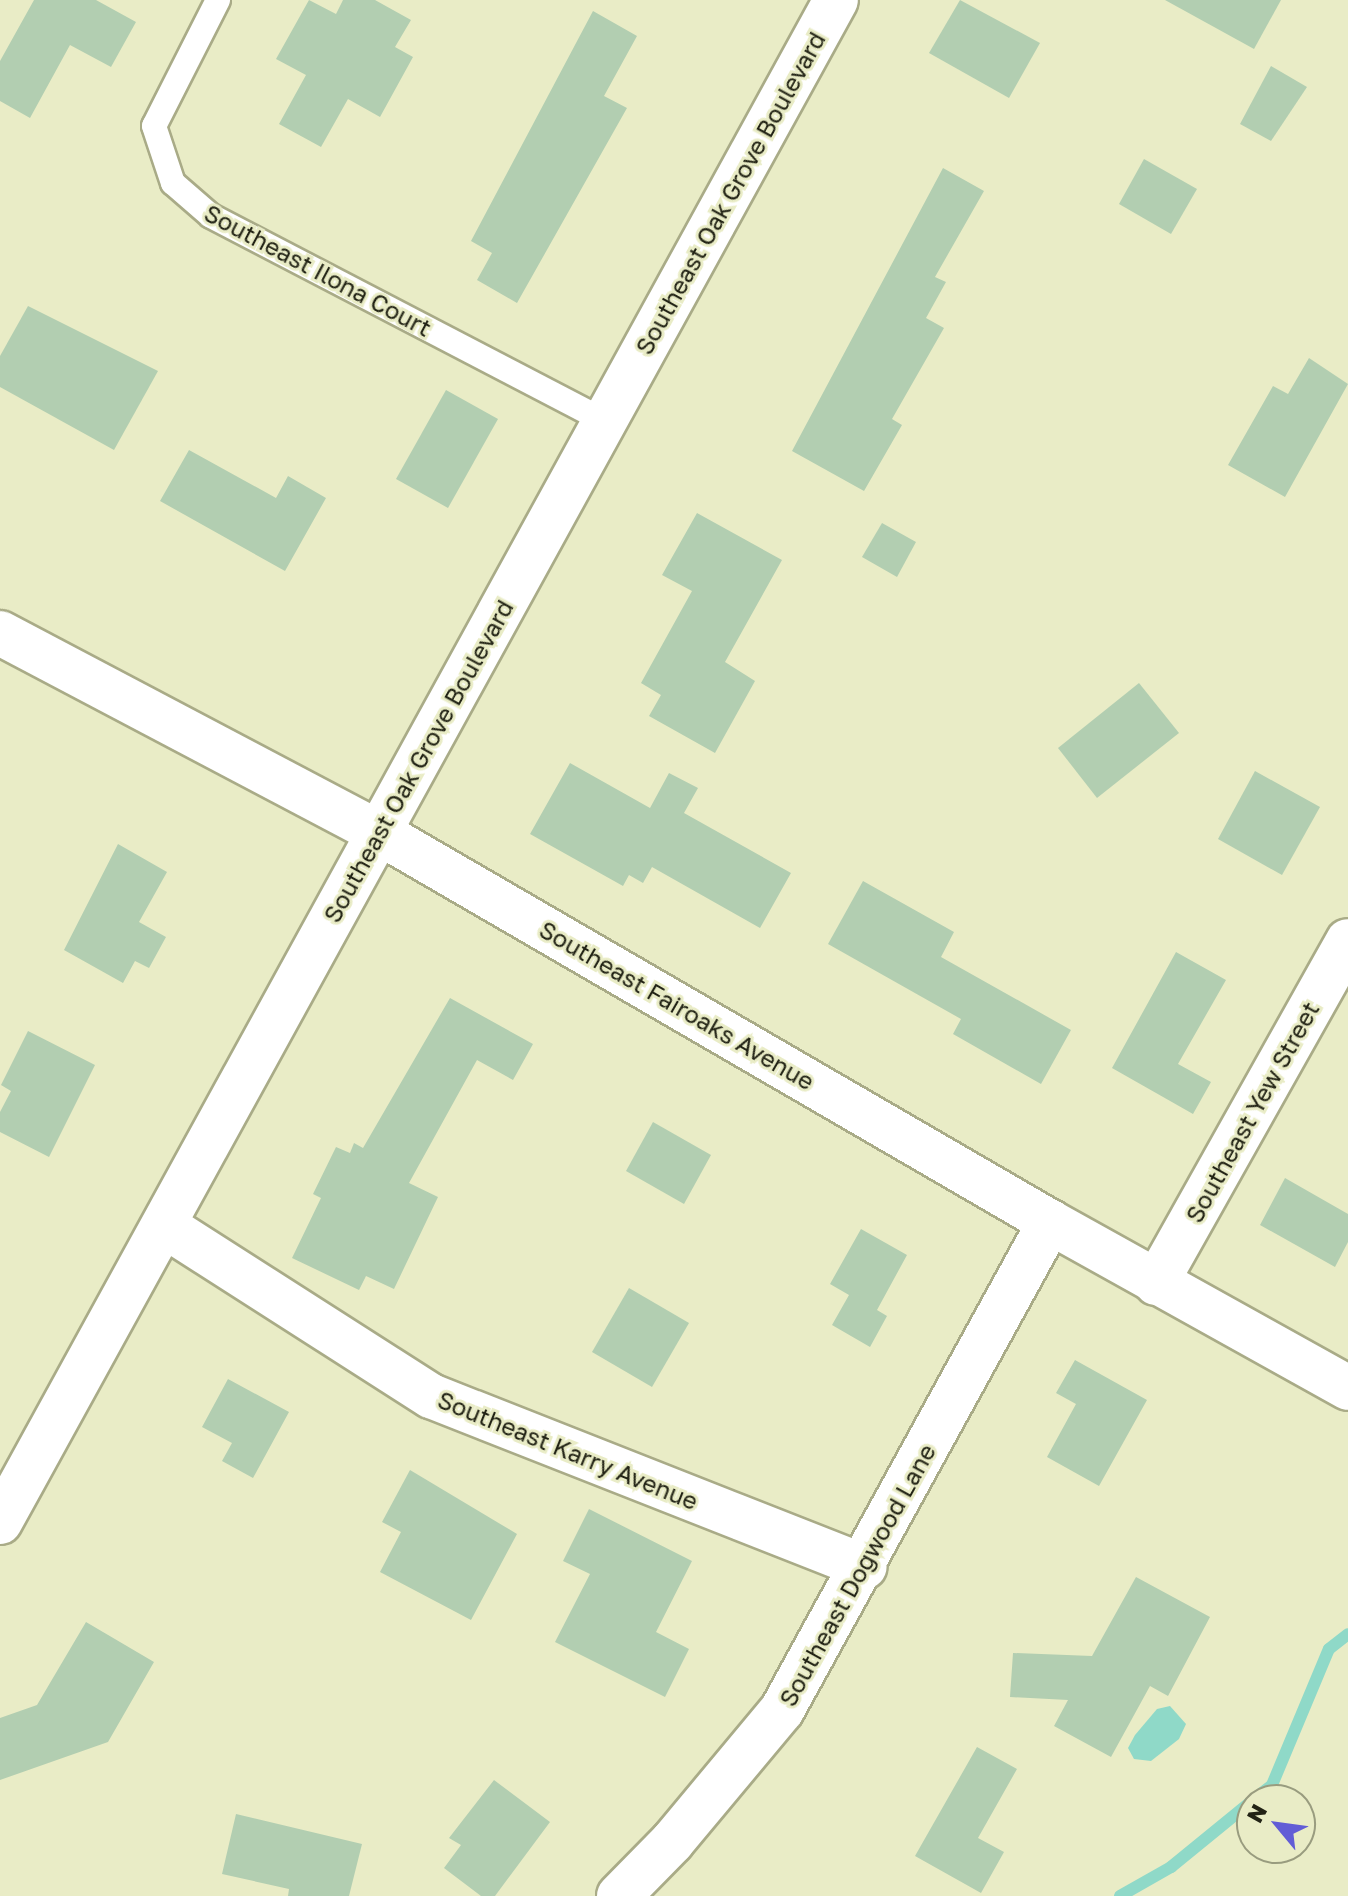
<!DOCTYPE html>
<style>
body{margin:0}
#map{position:relative;width:1348px;height:1896px;overflow:hidden;background:#e9ecc6;font-family:"Golos Text",sans-serif}
div>[style]{position:absolute}
[style*='--x']{left:calc(var(--x)*1px);top:calc(var(--y)*1px);width:calc(var(--w)*1px);rotate:calc(var(--a)*1deg)}
.water>*{inset:0;background:#8fd9c8}
.stream>*{height:12px;margin:-6px;padding:0 6px;transform-origin:6px;border-radius:6px;background:#8fd9c8}
.building>*{inset:0;background:#b2ceb1}
.roads{filter:drop-shadow(2px 0 #a9ab87) drop-shadow(-2px 0 #a9ab87) drop-shadow(0 2px #a9ab87) drop-shadow(0 -2px #a9ab87)}
.service>*{height:24px;margin:-12px;padding:0 12px;transform-origin:12px;border-radius:12px;background:#fff}
.minor>*{height:44px;margin:-22px;padding:0 22px;transform-origin:22px;border-radius:22px;background:#fff}
span{translate:-50% -50%;white-space:nowrap;text-align:center;line-height:1.15;-webkit-text-stroke:6px #e9ecc6;paint-order:stroke}
.street-label{font-size:24px;color:#222315}
.north{position:absolute;left:1236px;top:1784px;width:80px;height:80px;box-sizing:border-box;background:#e9ecc6;border:2px solid #999c7f;border-radius:50%;rotate:299deg;font-size:22px;font-weight:700;line-height:32px;text-align:center;color:#222315}
.north::after{content:'';display:block;margin:auto;width:28px;height:36px;background:#625dd6;clip-path:polygon(50% 0,100% 100%,50% 72%,0 100%)}
</style>
<div id="map">
<div class="water">
<div style="clip-path:polygon(1170px 1706px,1186px 1724px,1179px 1739px,1151px 1761px,1134px 1759px,1128px 1748px,1135px 1735px,1157px 1709px)"></div>
</div>
<div class="stream">
<div style="--x:1253;--y:1800;--w:24;--a:-38"></div>
<div style="--x:1272;--y:1785;--w:147;--a:-67.3"></div>
<div style="--x:1329;--y:1649;--w:24;--a:-38"></div>
<div style="--x:1120;--y:1896;--w:59;--a:-29.6"></div>
<div style="--x:1171;--y:1867;--w:104;--a:-39.2"></div>
</div>
<div class="building">
<div style="clip-path:polygon(34px 0,96px 0,136px 22px,111px 67px,70px 45px,30px 118px,0 101px,0 61px)"></div>
<div style="clip-path:polygon(309px 0,336px 14px,343px 0,375px 0,411px 20px,395px 47px,413px 57px,380px 117px,348px 99px,321px 147px,279px 124px,306px 75px,276px 59px)"></div>
<div style="clip-path:polygon(960px 0,1040px 43px,1009px 98px,929px 53px)"></div>
<div style="clip-path:polygon(1165px 0,1281px 0,1254px 49px)"></div>
<div style="clip-path:polygon(593px 11px,637px 36px,604px 96px,627px 108px,517px 303px,477px 280px,492px 253px,471px 241px)"></div>
<div style="clip-path:polygon(1271px 66px,1307px 87px,1271px 141px,1240px 124px)"></div>
<div style="clip-path:polygon(1144px 159px,1197px 189px,1171px 234px,1119px 204px)"></div>
<div style="clip-path:polygon(943px 168px,984px 191px,935px 277px,946px 282px,926px 318px,944px 328px,892px 419px,902px 425px,864px 491px,792px 451px)"></div>
<div style="clip-path:polygon(28px 306px,158px 371px,114px 450px,0 387px,0 356px)"></div>
<div style="clip-path:polygon(1309px 358px,1348px 384px,1285px 497px,1228px 465px,1273px 386px,1288px 394px)"></div>
<div style="clip-path:polygon(446px 390px,498px 419px,448px 508px,396px 479px)"></div>
<div style="clip-path:polygon(189px 450px,276px 498px,288px 476px,326px 498px,285px 571px,160px 501px)"></div>
<div style="clip-path:polygon(697px 513px,782px 560px,725px 662px,755px 681px,715px 753px,649px 716px,661px 695px,641px 683px,692px 591px,662px 575px)"></div>
<div style="clip-path:polygon(882px 523px,916px 542px,897px 577px,862px 557px)"></div>
<div style="clip-path:polygon(1139px 683px,1179px 733px,1097px 798px,1058px 748px)"></div>
<div style="clip-path:polygon(570px 763px,650px 808px,669px 773px,698px 788px,684px 813px,791px 873px,760px 928px,652px 867px,643px 883px,629px 875px,623px 886px,530px 834px)"></div>
<div style="clip-path:polygon(1255px 771px,1320px 807px,1282px 875px,1218px 839px)"></div>
<div style="clip-path:polygon(118px 844px,167px 872px,139px 922px,166px 937px,149px 968px,135px 961px,123px 983px,64px 950px)"></div>
<div style="clip-path:polygon(863px 881px,954px 932px,941px 957px,1071px 1030px,1041px 1084px,953px 1034px,961px 1019px,828px 944px)"></div>
<div style="clip-path:polygon(1176px 952px,1226px 980px,1178px 1064px,1211px 1082px,1193px 1114px,1112px 1068px)"></div>
<div style="clip-path:polygon(450px 998px,533px 1044px,513px 1080px,477px 1060px,409px 1183px,438px 1197px,394px 1289px,366px 1276px,359px 1290px,292px 1258px,321px 1198px,313px 1194px,336px 1147px,350px 1153px,354px 1143px,363px 1148px)"></div>
<div style="clip-path:polygon(28px 1031px,95px 1065px,49px 1157px,0 1132px,0 1112px,11px 1091px,1px 1085px)"></div>
<div style="clip-path:polygon(653px 1122px,711px 1155px,684px 1204px,626px 1171px)"></div>
<div style="clip-path:polygon(1285px 1178px,1348px 1214px,1348px 1242px,1335px 1267px,1260px 1225px)"></div>
<div style="clip-path:polygon(861px 1229px,907px 1255px,877px 1310px,887px 1316px,870px 1347px,832px 1325px,849px 1295px,830px 1284px)"></div>
<div style="clip-path:polygon(629px 1288px,689px 1323px,652px 1387px,592px 1352px)"></div>
<div style="clip-path:polygon(1075px 1360px,1147px 1400px,1099px 1486px,1047px 1457px,1076px 1404px,1056px 1393px)"></div>
<div style="clip-path:polygon(228px 1379px,289px 1412px,253px 1478px,222px 1461px,232px 1443px,202px 1427px)"></div>
<div style="clip-path:polygon(410px 1470px,517px 1534px,471px 1620px,380px 1572px,401px 1532px,382px 1522px)"></div>
<div style="clip-path:polygon(589px 1509px,692px 1561px,656px 1632px,689px 1649px,665px 1697px,555px 1642px,590px 1574px,563px 1561px)"></div>
<div style="clip-path:polygon(1136px 1577px,1210px 1617px,1168px 1696px,1150px 1686px,1111px 1757px,1054px 1726px,1068px 1700px,1010px 1697px,1013px 1653px,1092px 1656px)"></div>
<div style="clip-path:polygon(86px 1622px,154px 1662px,108px 1742px,0 1780px,0 1718px,37px 1705px)"></div>
<div style="clip-path:polygon(977px 1747px,1017px 1769px,978px 1838px,1004px 1852px,981px 1893px,915px 1856px)"></div>
<div style="clip-path:polygon(494px 1780px,550px 1822px,495px 1896px,481px 1896px,444px 1868px,461px 1845px,449px 1838px)"></div>
<div style="clip-path:polygon(236px 1814px,362px 1844px,349px 1896px,288px 1896px,289px 1889px,222px 1874px)"></div>
</div>
<div class="roads">
<div class="service">
<div style="--x:218;--y:0;--w:141;--a:116.9"></div>
<div style="--x:154;--y:126;--w:60;--a:71.6"></div>
<div style="--x:173;--y:183;--w:50;--a:41"></div>
<div style="--x:211;--y:216;--w:443;--a:27.5"></div>
</div>
<div class="minor">
<div style="--x:0;--y:633;--w:427;--a:27.8"></div>
<div style="--x:378;--y:832;--w:777;--a:30.13"></div>
<div style="--x:1050;--y:1222;--w:341;--a:29.1"></div>
<div style="--x:165;--y:1226;--w:316;--a:32.6"></div>
<div style="--x:431;--y:1396;--w:466;--a:21.5"></div>
<div style="--x:1156;--y:1283;--w:392;--a:-60.7"></div>
<div style="--x:0;--y:1522;--w:1736;--a:-61.22"></div>
<div style="--x:619;--y:1896;--w:76;--a:-45.5"></div>
<div style="--x:672;--y:1842;--w:172;--a:-50.2"></div>
<div style="--x:782;--y:1710;--w:557;--a:-61.23"></div>
</div>
</div>
<div class="street-label">
<span style="left:730px;top:193px;rotate:-61deg">Southeast Oak Grove Boulevard</span>
<span style="left:318px;top:270px;rotate:28deg">Southeast Ilona Court</span>
<span style="left:418px;top:761px;rotate:-61deg">Southeast Oak Grove Boulevard</span>
<span style="left:677px;top:1005px;rotate:30deg">Southeast Fairoaks Avenue</span>
<span style="left:1252px;top:1112px;rotate:-61deg">Southeast Yew Street</span>
<span style="left:568px;top:1450px;rotate:22deg">Southeast Karry Avenue</span>
<span style="left:857px;top:1575px;rotate:-61deg">Southeast Dogwood Lane</span>
</div>
<div class="north">N</div>
</div>
